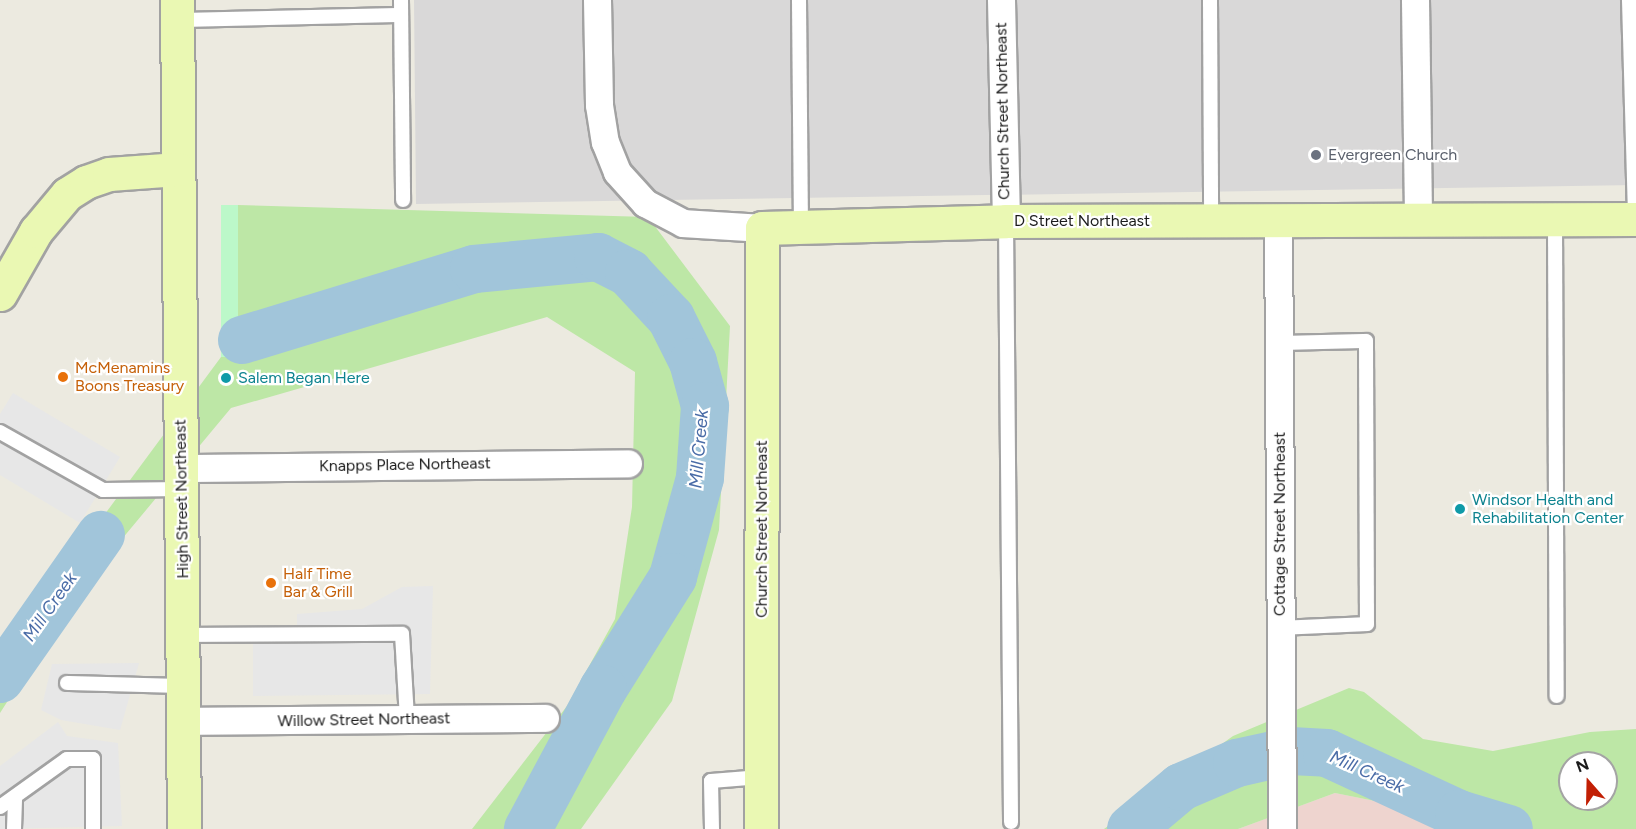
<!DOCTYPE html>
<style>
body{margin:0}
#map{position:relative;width:1636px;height:829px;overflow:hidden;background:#eceae0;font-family:Figtree,sans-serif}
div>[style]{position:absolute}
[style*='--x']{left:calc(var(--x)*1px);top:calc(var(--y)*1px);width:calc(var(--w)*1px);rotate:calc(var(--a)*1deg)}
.residential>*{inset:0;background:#d9d8d8}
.commercial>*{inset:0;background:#eed4cf}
.grass>*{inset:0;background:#bde7a6}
.park>*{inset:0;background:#bcf8c9}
.parking>*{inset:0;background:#e7e7e7}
.river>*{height:48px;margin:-24px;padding:0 24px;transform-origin:24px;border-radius:24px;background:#a1c5da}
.roads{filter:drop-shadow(2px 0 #a2a2a2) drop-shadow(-2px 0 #a2a2a2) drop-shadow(0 2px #a2a2a2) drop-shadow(0 -2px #a2a2a2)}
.lane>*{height:14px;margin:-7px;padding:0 7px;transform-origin:7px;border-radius:7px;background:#fff}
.street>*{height:27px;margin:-13.5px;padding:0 13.5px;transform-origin:13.5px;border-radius:13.5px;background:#fff}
.secondary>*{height:33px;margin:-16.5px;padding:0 16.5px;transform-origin:16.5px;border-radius:16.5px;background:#eaf8b3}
.dots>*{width:16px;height:16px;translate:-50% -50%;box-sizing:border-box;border:3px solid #fff;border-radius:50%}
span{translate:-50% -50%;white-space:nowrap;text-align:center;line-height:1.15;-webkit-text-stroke:4.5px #fff;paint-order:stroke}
.street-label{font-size:16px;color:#1b1b1b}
.worship-label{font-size:16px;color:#5b616d}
.left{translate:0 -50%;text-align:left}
.food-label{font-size:16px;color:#c56008}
.culture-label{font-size:16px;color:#0d838f}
.water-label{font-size:18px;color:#4a6ca7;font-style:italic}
.north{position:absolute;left:1558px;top:751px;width:60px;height:60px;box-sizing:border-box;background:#fff;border:2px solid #a4a4a4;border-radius:50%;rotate:340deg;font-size:16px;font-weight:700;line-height:24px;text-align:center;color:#1b1b1b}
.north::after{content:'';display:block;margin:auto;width:21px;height:27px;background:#c21f04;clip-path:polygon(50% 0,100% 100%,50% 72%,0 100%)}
</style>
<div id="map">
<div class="residential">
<div style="clip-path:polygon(414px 0,1636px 0,1636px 185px,416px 204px)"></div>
</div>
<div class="commercial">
<div style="clip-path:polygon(1335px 793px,1380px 802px,1462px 829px,1238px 829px)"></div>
</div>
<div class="grass">
<div style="clip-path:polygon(238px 205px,648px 217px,730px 326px,719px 530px,672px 701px,581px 829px,472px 829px,567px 706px,615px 619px,632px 507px,635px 372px,547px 317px,231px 408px,77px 593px,0 713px,0 656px,221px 357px,238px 357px)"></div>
<div style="clip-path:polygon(evenodd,1349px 688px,1364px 692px,1423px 739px,1493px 751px,1590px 732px,1636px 729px,1636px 829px,1462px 829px,1380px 802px,1335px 793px,1238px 829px,1104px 829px,1233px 736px,1349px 688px,1570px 763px,1606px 763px,1606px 799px,1570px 799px,1570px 763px)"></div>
</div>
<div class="park">
<div style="clip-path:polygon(221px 205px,238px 205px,238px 357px,221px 357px)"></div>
</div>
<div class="parking">
<div style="clip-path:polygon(13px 393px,120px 457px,80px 523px,0 475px,0 414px)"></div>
<div style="clip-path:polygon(433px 586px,430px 694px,253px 696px,253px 629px,297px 628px,297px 614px,362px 609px,402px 587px)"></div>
<div style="clip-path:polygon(139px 663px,120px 730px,61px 720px,41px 710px,52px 664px)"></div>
<div style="clip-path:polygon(58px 722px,67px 736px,118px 743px,122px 826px,0 829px,0 766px)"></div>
</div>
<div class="river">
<div style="--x:242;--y:340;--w:243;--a:-17"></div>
<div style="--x:474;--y:269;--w:125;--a:-5.5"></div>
<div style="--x:598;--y:257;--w:35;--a:27"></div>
<div style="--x:629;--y:273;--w:62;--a:47"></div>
<div style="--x:671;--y:318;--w:49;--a:63.4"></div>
<div style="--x:693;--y:362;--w:46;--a:74.7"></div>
<div style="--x:705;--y:406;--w:72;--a:94"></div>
<div style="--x:700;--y:478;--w:103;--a:105.3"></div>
<div style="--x:673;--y:577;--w:132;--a:122"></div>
<div style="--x:603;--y:689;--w:159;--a:118.2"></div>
<div style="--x:0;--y:679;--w:176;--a:-55"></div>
<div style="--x:1131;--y:829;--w:65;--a:-40"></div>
<div style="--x:1181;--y:787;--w:61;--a:-23.2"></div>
<div style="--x:1237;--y:763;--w:55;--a:-12.5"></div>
<div style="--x:1291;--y:751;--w:36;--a:3"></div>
<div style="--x:1327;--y:753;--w:145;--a:24.8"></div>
<div style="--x:1459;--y:814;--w:52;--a:16.7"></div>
</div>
<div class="roads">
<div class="lane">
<div style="--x:401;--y:0;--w:200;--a:89.4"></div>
<div style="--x:799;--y:0;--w:227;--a:89.5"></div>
<div style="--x:1210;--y:0;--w:220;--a:89.7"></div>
<div style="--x:1629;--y:0;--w:219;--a:88.4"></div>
<div style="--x:178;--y:20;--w:223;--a:-1.3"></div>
<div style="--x:1555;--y:219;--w:477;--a:89.8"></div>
<div style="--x:1006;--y:221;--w:601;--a:89.52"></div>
<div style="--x:1278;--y:343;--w:88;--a:-1.3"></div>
<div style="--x:1366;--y:341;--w:283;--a:89.8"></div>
<div style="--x:1367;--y:624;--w:87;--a:177.4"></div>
<div style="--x:0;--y:432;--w:118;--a:29.4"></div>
<div style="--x:103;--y:490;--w:79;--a:-0.7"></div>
<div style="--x:183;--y:635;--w:219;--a:-0.3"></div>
<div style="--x:402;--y:634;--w:85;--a:86.6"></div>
<div style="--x:67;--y:683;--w:116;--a:1.5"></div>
<div style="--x:0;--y:807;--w:82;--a:-35.6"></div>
<div style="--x:67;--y:759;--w:26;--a:0"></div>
<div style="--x:93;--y:759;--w:70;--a:90"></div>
<div style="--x:14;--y:829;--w:32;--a:-88"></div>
<div style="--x:712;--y:829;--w:48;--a:-91.2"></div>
<div style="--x:711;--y:781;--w:50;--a:-4.6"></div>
</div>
<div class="street">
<div style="--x:597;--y:0;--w:105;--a:88.9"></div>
<div style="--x:599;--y:105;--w:37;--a:81"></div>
<div style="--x:605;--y:142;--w:32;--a:68"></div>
<div style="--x:617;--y:172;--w:42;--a:47.9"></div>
<div style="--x:645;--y:203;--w:43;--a:27.8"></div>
<div style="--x:683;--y:223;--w:79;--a:3.6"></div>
<div style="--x:1001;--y:0;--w:221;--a:88.7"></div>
<div style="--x:1415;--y:0;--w:219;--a:89.2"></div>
<div style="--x:1278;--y:220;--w:609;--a:89.62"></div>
<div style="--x:181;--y:468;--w:447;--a:-0.6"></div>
<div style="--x:183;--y:721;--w:362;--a:-0.5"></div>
</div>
<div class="secondary">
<div style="--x:177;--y:0;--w:829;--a:89.52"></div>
<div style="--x:0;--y:294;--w:73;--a:-60.3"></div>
<div style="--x:36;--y:231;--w:48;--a:-50"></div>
<div style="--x:67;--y:194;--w:22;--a:-32"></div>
<div style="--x:86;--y:182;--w:24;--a:-19"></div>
<div style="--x:109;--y:174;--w:69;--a:-4.1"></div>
<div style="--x:761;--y:829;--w:601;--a:-89.9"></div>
<div style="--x:762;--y:228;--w:244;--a:-1.6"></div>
<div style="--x:1006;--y:221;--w:630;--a:-0.18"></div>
</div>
</div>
<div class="dots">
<div style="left:1316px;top:155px;background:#6b7280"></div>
<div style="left:63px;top:377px;background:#e8710a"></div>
<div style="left:226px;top:378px;background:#0f9aa8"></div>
<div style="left:1460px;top:509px;background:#0f9aa8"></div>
<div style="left:271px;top:583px;background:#e8710a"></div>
</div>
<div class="street-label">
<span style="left:1003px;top:111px;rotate:-91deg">Church Street Northeast</span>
<span style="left:1082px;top:221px">D Street Northeast</span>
<span style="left:405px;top:465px;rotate:-1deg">Knapps Place Northeast</span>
<span style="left:182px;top:499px;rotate:-91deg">High Street Northeast</span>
<span style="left:1280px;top:524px;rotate:-90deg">Cottage Street Northeast</span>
<span style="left:762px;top:529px;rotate:-90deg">Church Street Northeast</span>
<span style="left:364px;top:720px;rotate:-1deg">Willow Street Northeast</span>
</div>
<div class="worship-label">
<span class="left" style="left:1328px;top:155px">Evergreen Church</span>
</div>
<div class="food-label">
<span class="left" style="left:75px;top:377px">McMenamins<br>Boons Treasury</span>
<span class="left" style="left:283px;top:583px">Half Time<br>Bar &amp; Grill</span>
</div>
<div class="culture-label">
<span class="left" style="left:238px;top:378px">Salem Began Here</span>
<span class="left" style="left:1472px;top:509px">Windsor Health and<br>Rehabilitation Center</span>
</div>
<div class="water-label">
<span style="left:699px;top:449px;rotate:-85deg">Mill Creek</span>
<span style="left:50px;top:607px;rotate:-55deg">Mill Creek</span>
<span style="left:1367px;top:772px;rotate:24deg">Mill Creek</span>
</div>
<div class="north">N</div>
</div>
